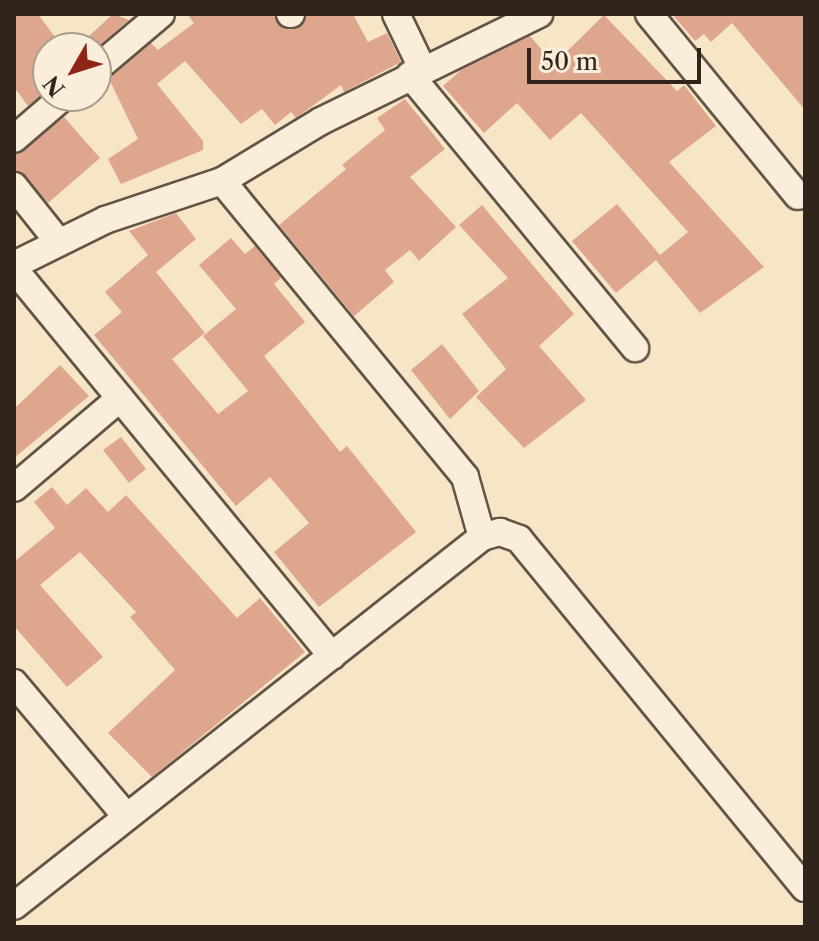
<!DOCTYPE html>
<style>
body{margin:0}
#map{position:relative;width:819px;height:941px;overflow:hidden;background:#f7e5c8;font-family:"Libre Caslon Text",serif}
div>[style]{position:absolute}
[style*='--x']{left:calc(var(--x)*1px);top:calc(var(--y)*1px);width:calc(var(--w)*1px);rotate:calc(var(--a)*1deg)}
.building>*{inset:0;background:#dea78d}
.roads{filter:drop-shadow(2px 0 #625446) drop-shadow(-2px 0 #625446) drop-shadow(0 2px #625446) drop-shadow(0 -2px #625446)}
.minor>*{height:26px;margin:-13px;padding:0 13px;transform-origin:13px;border-radius:13px;background:#faeedb}
span{translate:-50% -50%;white-space:nowrap;text-align:center;line-height:1.15;-webkit-text-stroke:6px #faeedb;paint-order:stroke}
.frame{position:absolute;inset:0;border:16px solid #31241b;pointer-events:none}
.north{position:absolute;left:32px;top:32px;width:80px;height:80px;box-sizing:border-box;background:#faeedb;border:2px solid #aa9d8e;border-radius:50%;rotate:231deg;font-size:22px;font-weight:700;line-height:32px;text-align:center;color:#31241b}
.north::after{content:'';display:block;margin:auto;width:28px;height:36px;background:#8f2418;clip-path:polygon(50% 0,100% 100%,50% 72%,0 100%)}
.scale{position:absolute;left:527px;top:48px;width:174px;height:36px;box-sizing:border-box;border:4px solid #31241b;border-top:0;padding-left:10px;font-size:24px;line-height:28px;white-space:nowrap;color:#31241b;-webkit-text-stroke:6px #faeedb;paint-order:stroke}
</style>
<div id="map">
<div class="building">
<div style="clip-path:polygon(14px 14px,38px 14px,63px 48px,48px 48px,48px 89px,28px 106px,14px 87px)"></div>
<div style="clip-path:polygon(113px 14px,129px 20px,96px 48px,76px 48px)"></div>
<div style="clip-path:polygon(187px 14px,274px 14px,290px 30px,307px 14px,353px 14px,368px 42px,387px 33px,401px 62px,344px 92px,341px 85px,296px 118px,291px 112px,275px 125px,262px 109px,241px 124px,185px 61px,157px 84px,203px 141px,203px 150px,121px 184px,108px 159px,138px 139px,109px 79px,151px 43px,158px 50px,194px 23px)"></div>
<div style="clip-path:polygon(672px 14px,805px 14px,805px 110px,732px 23px,711px 42px,704px 34px,695px 41px)"></div>
<div style="clip-path:polygon(604px 15px,677px 91px,684px 85px,716px 126px,669px 162px,764px 267px,700px 313px,656px 260px,616px 293px,572px 241px,617px 204px,660px 255px,688px 232px,581px 113px,550px 140px,517px 103px,484px 133px,443px 86px,461px 70px,530px 36px,554px 64px)"></div>
<div style="clip-path:polygon(405px 99px,445px 149px,410px 177px,456px 227px,419px 261px,410px 250px,385px 270px,394px 282px,354px 316px,279px 225px,346px 169px,342px 165px,385px 130px,377px 118px)"></div>
<div style="clip-path:polygon(64px 117px,100px 158px,48px 203px,14px 170px,14px 155px)"></div>
<div style="clip-path:polygon(482px 205px,574px 314px,539px 346px,586px 400px,524px 448px,476px 397px,506px 369px,462px 314px,508px 278px,459px 225px)"></div>
<div style="clip-path:polygon(176px 213px,196px 239px,156px 272px,205px 333px,172px 359px,218px 414px,248px 391px,203px 336px,236px 309px,199px 265px,231px 238px,245px 254px,255px 246px,281px 278px,274px 284px,305px 322px,264px 356px,340px 452px,347px 446px,416px 532px,319px 607px,274px 552px,309px 523px,270px 477px,236px 506px,94px 335px,122px 312px,105px 292px,148px 255px,129px 231px)"></div>
<div style="clip-path:polygon(442px 344px,479px 391px,450px 419px,411px 370px)"></div>
<div style="clip-path:polygon(60px 365px,89px 396px,14px 458px,14px 409px)"></div>
<div style="clip-path:polygon(121px 437px,146px 469px,129px 483px,103px 450px)"></div>
<div style="clip-path:polygon(52px 487px,67px 505px,86px 488px,108px 512px,126px 495px,237px 618px,260px 598px,305px 652px,152px 777px,108px 733px,175px 670px,130px 617px,136px 612px,80px 552px,40px 585px,103px 657px,67px 687px,14px 626px,14px 562px,55px 528px,34px 502px)"></div>
</div>
<div class="roads">
<div class="minor">
<div style="--x:290;--y:14;--w:1;--a:0"></div>
<div style="--x:396;--y:14;--w:62;--a:64.3"></div>
<div style="--x:649;--y:14;--w:235;--a:50.7"></div>
<div style="--x:96;--y:69;--w:85;--a:-40.2"></div>
<div style="--x:410;--y:75;--w:354;--a:50.5"></div>
<div style="--x:14;--y:139;--w:66;--a:-40.7"></div>
<div style="--x:222;--y:181;--w:383;--a:50.6"></div>
<div style="--x:465;--y:477;--w:62;--a:74.2"></div>
<div style="--x:14;--y:186;--w:69;--a:51.5"></div>
<div style="--x:14;--y:265;--w:102;--a:-26.3"></div>
<div style="--x:105;--y:220;--w:123;--a:-18.4"></div>
<div style="--x:222;--y:181;--w:116;--a:-31.2"></div>
<div style="--x:321;--y:121;--w:243;--a:-26.1"></div>
<div style="--x:14;--y:269;--w:501;--a:50.59"></div>
<div style="--x:14;--y:488;--w:139;--a:-40.3"></div>
<div style="--x:14;--y:683;--w:175;--a:49.9"></div>
<div style="--x:14;--y:906;--w:596;--a:-38.25"></div>
<div style="--x:482;--y:537;--w:19;--a:-16"></div>
<div style="--x:500;--y:532;--w:20;--a:20"></div>
<div style="--x:519;--y:539;--w:451;--a:50.7"></div>
</div>
</div>
<div class="frame"></div>
<div class="north">N</div>
<div class="scale">50 m</div>
</div>
